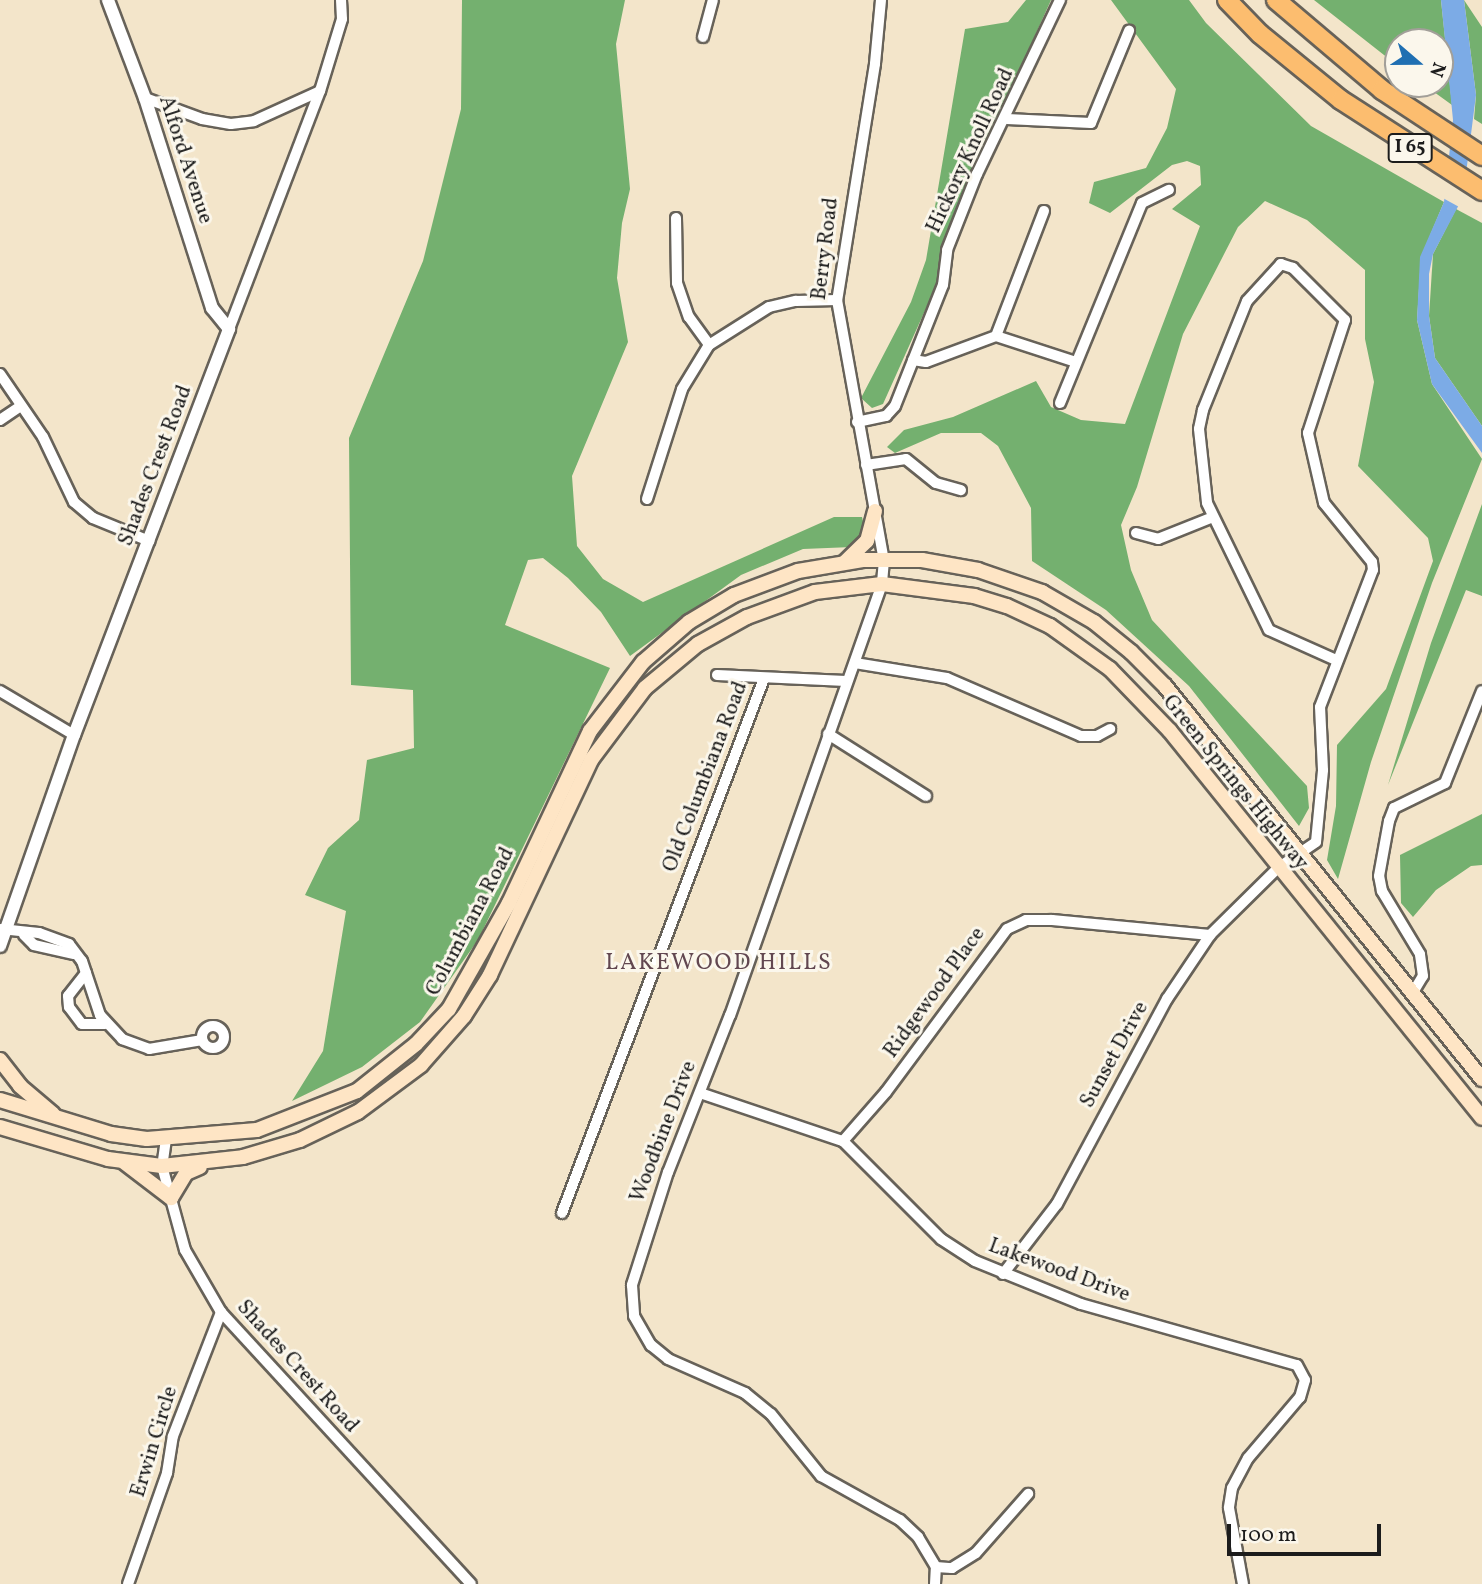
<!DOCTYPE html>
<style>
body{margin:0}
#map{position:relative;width:1482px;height:1584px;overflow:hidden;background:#f3e5ca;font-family:Vollkorn,serif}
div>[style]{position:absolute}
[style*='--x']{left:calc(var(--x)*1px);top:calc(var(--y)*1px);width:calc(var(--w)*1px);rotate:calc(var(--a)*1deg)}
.forest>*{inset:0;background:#74b06f}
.water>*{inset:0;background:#7cabe6}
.pier>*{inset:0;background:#f3e5ca}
.roads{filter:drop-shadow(2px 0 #676259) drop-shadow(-2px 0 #676259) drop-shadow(0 2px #676259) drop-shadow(0 -2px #676259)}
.minor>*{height:10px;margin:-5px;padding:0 5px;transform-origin:5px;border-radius:5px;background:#fff}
.minor>.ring{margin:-5px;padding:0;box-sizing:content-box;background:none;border:10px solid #fff;border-radius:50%}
.tertiary>*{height:12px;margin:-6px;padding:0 6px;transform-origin:6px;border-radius:6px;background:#fff}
.secondary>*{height:14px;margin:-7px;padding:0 7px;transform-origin:7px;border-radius:7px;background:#fee5c5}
.motorway>*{height:18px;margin:-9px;padding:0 9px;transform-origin:9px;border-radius:9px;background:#fcbd6f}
span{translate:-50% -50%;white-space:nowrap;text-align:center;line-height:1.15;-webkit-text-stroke:6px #fbf7ec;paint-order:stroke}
.shield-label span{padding:2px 5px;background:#fbf7ec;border:2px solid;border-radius:5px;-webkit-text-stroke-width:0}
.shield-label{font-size:19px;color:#1c1c1c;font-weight:700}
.street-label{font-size:21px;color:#1c1c1c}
.neighbourhood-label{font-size:23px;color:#624750;letter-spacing:2px}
.north{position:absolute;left:1384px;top:28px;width:70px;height:70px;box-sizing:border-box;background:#fbf7ec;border:2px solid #a29f99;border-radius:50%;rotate:110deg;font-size:19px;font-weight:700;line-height:28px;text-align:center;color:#1c1c1c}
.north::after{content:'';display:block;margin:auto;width:24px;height:32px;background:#1f6fb2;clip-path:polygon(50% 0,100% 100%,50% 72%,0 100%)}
.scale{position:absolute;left:1227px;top:1524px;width:154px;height:32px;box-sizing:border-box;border:4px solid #1c1c1c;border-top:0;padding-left:9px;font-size:21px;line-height:24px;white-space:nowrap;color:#1c1c1c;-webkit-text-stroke:5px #fbf7ec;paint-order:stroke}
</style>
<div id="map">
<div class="forest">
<div style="clip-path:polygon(462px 0,625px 0,616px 44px,630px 189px,622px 223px,617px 278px,628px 342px,572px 476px,577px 546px,603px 579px,643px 602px,834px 517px,862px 517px,865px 529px,852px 547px,803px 549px,741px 575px,630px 656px,601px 612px,568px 578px,543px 558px,528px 560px,505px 625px,610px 668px,478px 940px,420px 1022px,362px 1067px,292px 1101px,323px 1051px,346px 911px,305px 895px,328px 848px,359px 820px,367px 760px,414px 748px,413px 690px,351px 685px,349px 438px,423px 261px,461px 109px)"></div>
<div style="clip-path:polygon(1026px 0,1051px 0,950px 225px,936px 286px,883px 404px,872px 408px,861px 398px,911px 302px,926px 260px,965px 29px,1008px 22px)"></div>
<div style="clip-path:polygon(1111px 0,1189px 0,1206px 23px,1311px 126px,1444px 202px,1421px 257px,1417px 320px,1432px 384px,1482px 459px,1432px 583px,1371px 762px,1338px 879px,1327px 860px,1336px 806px,1337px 745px,1386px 689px,1433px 561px,1428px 538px,1358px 466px,1374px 382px,1365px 339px,1365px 270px,1307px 220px,1265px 201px,1238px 227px,1183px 334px,1137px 487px,1121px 525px,1131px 570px,1152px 620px,1307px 786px,1309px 808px,1299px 826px,1189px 686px,1106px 610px,1032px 561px,1031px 508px,998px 446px,981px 433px,941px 433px,895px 453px,887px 447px,904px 430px,953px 417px,1036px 381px,1051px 407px,1081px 420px,1125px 424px,1200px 226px,1172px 209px,1201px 185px,1200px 166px,1187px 161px,1172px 165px,1110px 213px,1089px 203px,1094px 182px,1146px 168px,1167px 128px,1176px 89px)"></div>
<div style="clip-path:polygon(1314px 0,1441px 0,1452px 105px,1423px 84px,1440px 84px,1440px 42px,1398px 42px,1398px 66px)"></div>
<div style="clip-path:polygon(1464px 0,1482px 27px,1482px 124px,1474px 119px,1476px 95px)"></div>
<div style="clip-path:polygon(1456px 209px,1482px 223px,1482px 426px,1435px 358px,1429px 316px,1433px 254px)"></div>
<div style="clip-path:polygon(1482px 504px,1482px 596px,1466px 590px,1388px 785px,1431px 643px)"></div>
<div style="clip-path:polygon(1482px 814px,1482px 865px,1471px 866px,1436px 890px,1413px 917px,1401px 903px,1400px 855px)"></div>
</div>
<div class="water">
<div style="clip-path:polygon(1441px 0,1464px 0,1476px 95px,1463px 197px,1433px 254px,1429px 274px,1429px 316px,1435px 358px,1482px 426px,1482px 453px,1432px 384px,1417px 320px,1420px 257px,1444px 202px,1453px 120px)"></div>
</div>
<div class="pier">
<div style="clip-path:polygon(1446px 155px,1470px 169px,1461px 208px,1441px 197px)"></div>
</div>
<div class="roads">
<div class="minor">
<div style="--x:881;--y:0;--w:64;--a:95.4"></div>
<div style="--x:875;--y:64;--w:239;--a:99.1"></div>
<div style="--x:837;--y:300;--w:264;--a:79.8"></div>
<div style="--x:884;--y:560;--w:24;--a:95"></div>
<div style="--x:882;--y:584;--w:457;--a:109.4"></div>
<div style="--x:730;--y:1015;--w:169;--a:111.5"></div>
<div style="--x:668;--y:1172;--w:119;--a:107.7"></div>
<div style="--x:632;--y:1285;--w:31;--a:86"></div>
<div style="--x:634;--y:1316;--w:34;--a:60"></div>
<div style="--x:651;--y:1345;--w:22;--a:39"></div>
<div style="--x:668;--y:1359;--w:84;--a:23.8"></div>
<div style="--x:745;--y:1393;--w:33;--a:39"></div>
<div style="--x:771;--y:1414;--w:80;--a:51.1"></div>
<div style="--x:821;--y:1476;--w:90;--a:29.1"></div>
<div style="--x:900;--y:1520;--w:25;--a:43"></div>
<div style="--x:918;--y:1537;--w:35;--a:59"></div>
<div style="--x:703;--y:37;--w:38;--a:-75"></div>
<div style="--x:145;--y:98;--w:61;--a:20.2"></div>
<div style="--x:202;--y:119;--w:29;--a:10"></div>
<div style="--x:231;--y:124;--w:23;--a:-7"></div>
<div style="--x:254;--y:121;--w:72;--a:-24.4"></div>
<div style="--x:1007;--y:119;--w:84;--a:2.7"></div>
<div style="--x:1091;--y:123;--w:100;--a:-67.6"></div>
<div style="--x:676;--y:218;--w:65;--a:89.1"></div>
<div style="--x:677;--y:283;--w:36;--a:71"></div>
<div style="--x:689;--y:317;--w:34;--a:54"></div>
<div style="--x:229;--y:329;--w:255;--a:-69.1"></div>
<div style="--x:320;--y:91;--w:75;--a:-73"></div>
<div style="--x:342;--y:19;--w:19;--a:-93"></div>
<div style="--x:996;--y:336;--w:84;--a:18"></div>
<div style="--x:913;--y:360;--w:13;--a:9"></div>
<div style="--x:926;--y:362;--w:75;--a:-20.4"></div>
<div style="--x:996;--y:336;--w:134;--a:-69"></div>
<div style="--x:0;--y:374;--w:76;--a:55.7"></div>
<div style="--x:43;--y:437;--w:72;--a:64.5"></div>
<div style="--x:74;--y:502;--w:25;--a:40"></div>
<div style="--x:93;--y:518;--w:61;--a:22.3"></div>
<div style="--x:1060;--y:403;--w:216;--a:-67.7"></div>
<div style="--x:1142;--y:203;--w:30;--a:-26"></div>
<div style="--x:0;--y:420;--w:23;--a:-34"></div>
<div style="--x:857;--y:422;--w:30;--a:-12"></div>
<div style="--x:886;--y:416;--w:13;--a:-48"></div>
<div style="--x:895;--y:406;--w:130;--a:-68.4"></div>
<div style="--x:943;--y:285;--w:35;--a:-83"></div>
<div style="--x:947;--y:250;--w:82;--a:-68.5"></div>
<div style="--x:977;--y:174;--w:193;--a:-64.5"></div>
<div style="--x:866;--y:465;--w:40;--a:-8.5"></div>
<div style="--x:906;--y:459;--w:38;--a:39"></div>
<div style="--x:936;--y:483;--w:26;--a:16"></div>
<div style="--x:647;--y:499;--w:115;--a:-72.3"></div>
<div style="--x:682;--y:389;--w:52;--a:-58.5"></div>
<div style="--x:709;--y:345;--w:71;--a:-32.3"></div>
<div style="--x:769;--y:307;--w:28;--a:-13"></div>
<div style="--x:796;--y:301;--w:41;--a:-1.4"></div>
<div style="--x:1136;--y:533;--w:23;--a:15"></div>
<div style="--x:1158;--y:539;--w:59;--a:-21.8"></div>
<div style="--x:855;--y:663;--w:93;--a:9.3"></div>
<div style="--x:947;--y:678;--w:146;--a:23.4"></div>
<div style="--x:1081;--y:736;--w:16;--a:0"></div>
<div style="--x:1097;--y:736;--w:15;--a:-28"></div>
<div style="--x:717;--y:675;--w:129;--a:2.7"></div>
<div style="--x:0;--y:691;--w:86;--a:30.7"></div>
<div style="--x:828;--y:734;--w:116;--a:32.3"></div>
<div style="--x:1;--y:929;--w:38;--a:6"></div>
<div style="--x:39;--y:933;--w:32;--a:20"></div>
<div style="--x:69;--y:944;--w:21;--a:53"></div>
<div style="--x:82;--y:961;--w:57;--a:71.6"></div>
<div style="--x:100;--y:1015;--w:33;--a:47"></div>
<div style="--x:122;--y:1039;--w:29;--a:20"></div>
<div style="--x:149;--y:1049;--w:54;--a:-9.6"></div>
<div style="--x:24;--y:935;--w:14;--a:45"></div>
<div style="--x:34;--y:945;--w:41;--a:12.7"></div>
<div style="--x:86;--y:973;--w:29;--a:128"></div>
<div style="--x:68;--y:996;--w:11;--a:85"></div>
<div style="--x:69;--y:1007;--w:21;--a:53"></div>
<div style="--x:82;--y:1024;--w:23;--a:0"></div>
<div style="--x:1412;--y:994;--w:21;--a:-59"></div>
<div style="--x:1423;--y:976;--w:22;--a:-98"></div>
<div style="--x:1420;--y:954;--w:74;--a:-121.1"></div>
<div style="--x:1382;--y:891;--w:15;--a:-101"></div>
<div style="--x:1379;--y:876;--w:56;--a:-79.7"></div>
<div style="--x:1389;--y:821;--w:14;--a:-69"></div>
<div style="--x:1394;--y:808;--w:57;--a:-26.1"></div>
<div style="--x:1445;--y:783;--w:99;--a:-68.1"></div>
<div class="ring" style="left:202px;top:1026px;width:12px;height:12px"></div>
<div style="--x:700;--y:1093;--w:151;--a:18.6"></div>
<div style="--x:843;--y:1141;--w:139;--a:45"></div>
<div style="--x:941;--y:1239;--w:40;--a:32.9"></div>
<div style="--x:975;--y:1261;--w:114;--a:22.1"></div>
<div style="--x:1081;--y:1304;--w:224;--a:15.8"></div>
<div style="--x:1297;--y:1365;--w:17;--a:62"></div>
<div style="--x:1305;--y:1380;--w:18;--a:106"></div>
<div style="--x:1300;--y:1397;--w:80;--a:130.4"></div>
<div style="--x:1248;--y:1458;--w:34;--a:118"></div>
<div style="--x:1232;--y:1488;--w:20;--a:99"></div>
<div style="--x:1229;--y:1508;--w:77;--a:79.6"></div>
<div style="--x:166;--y:1139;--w:27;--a:98"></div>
<div style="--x:162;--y:1166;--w:87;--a:74.7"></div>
<div style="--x:185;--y:1250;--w:72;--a:59.9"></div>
<div style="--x:221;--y:1312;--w:369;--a:47.4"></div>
<div style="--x:843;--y:1141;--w:65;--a:-48.7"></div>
<div style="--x:886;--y:1092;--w:203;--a:-53.4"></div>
<div style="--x:1007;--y:929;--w:21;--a:-25"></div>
<div style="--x:1026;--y:920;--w:26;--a:0"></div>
<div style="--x:1052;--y:920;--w:159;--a:5.4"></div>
<div style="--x:562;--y:1213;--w:569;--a:-69.3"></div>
<div style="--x:1003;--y:1274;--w:88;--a:-52.4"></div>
<div style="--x:1057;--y:1204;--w:233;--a:-61.8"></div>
<div style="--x:1167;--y:999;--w:77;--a:-56.1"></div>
<div style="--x:1210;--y:935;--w:95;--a:-44.6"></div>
<div style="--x:1278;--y:868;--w:46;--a:-34.4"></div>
<div style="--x:1316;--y:842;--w:72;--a:-84.4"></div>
<div style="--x:1323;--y:770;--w:63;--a:-92.7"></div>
<div style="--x:1320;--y:707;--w:147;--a:-68.9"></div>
<div style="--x:1373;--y:570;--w:8;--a:-97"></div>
<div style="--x:1372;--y:562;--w:76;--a:-129.1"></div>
<div style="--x:1324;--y:503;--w:72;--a:-102.9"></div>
<div style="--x:1308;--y:433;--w:119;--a:-71.9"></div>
<div style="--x:1345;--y:320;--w:74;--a:-135"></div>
<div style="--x:1293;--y:268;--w:13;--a:-162"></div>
<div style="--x:1281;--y:264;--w:50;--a:132.6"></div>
<div style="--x:1247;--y:301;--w:118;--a:112"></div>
<div style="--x:1203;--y:410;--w:19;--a:102"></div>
<div style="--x:1199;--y:429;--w:74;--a:83.8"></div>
<div style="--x:1207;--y:503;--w:141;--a:64"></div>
<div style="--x:1269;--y:630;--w:73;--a:24.1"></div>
<div style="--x:936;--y:1567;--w:16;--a:4"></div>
<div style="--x:952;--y:1568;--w:28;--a:-32"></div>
<div style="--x:976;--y:1553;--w:79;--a:-48.6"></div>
<div style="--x:128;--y:1584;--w:118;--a:-70.6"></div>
<div style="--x:167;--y:1473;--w:37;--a:-81"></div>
<div style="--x:173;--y:1436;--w:133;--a:-68.8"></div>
<div style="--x:935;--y:1584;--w:17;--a:-87"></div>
</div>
<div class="tertiary">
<div style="--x:0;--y:946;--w:224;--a:-70.7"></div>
<div style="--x:74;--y:735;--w:435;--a:-69.1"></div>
<div style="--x:229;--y:329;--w:27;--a:-129"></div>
<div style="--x:212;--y:308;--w:220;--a:-107.7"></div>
<div style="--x:145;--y:98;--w:105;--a:-110.7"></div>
</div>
<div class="secondary">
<div style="--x:845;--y:562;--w:30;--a:-44"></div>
<div style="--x:867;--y:541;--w:31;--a:-75"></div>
<div style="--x:0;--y:1060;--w:33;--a:52"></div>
<div style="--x:20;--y:1086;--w:43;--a:40.3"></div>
<div style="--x:0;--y:1100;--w:116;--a:17"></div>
<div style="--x:111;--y:1134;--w:36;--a:8"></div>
<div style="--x:147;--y:1139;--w:110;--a:-4.7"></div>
<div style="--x:257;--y:1130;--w:107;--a:-21.3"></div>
<div style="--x:357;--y:1091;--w:75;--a:-38.5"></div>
<div style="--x:416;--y:1044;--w:48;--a:-46.7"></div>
<div style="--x:449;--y:1009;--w:122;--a:-60.5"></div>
<div style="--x:509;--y:903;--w:190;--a:-64.8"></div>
<div style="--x:590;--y:731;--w:87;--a:-52.5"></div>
<div style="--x:643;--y:662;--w:61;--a:-41"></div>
<div style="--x:689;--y:622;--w:52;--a:-31"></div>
<div style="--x:734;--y:595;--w:68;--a:-20.6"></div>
<div style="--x:798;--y:571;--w:67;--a:-9.5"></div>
<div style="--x:864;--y:560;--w:58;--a:0"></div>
<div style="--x:922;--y:560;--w:57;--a:10.1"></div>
<div style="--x:978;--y:570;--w:68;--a:19"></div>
<div style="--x:1042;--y:592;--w:60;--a:30"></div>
<div style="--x:1094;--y:622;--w:48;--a:39"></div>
<div style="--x:1131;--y:652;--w:48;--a:45"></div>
<div style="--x:1165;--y:686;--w:505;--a:51.11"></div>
<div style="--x:0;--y:1127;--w:113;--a:16.5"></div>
<div style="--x:108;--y:1159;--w:54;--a:7.4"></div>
<div style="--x:162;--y:1166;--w:81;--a:-6.3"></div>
<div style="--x:243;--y:1157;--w:59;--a:-16.6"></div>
<div style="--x:300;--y:1140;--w:64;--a:-25.8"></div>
<div style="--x:358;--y:1112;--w:79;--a:-36.7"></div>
<div style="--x:421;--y:1065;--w:65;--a:-48.7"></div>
<div style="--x:464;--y:1016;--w:49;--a:-57.6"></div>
<div style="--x:490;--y:975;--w:238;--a:-64.8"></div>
<div style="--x:591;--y:760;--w:90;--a:-53.1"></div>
<div style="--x:645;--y:688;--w:69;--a:-39.7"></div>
<div style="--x:698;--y:644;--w:56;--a:-28.9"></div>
<div style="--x:747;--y:617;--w:72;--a:-20.2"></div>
<div style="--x:815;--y:592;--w:67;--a:-6.8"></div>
<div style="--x:882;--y:584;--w:93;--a:7.4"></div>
<div style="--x:974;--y:596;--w:34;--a:17"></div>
<div style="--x:1007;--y:606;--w:47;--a:24.9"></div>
<div style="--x:1050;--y:626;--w:74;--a:35.6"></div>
<div style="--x:1110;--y:669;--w:86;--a:45.9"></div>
<div style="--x:1170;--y:731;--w:497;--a:51.1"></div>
<div style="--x:125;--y:1163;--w:58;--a:37.3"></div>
<div style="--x:171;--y:1198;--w:29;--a:-59"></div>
<div style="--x:186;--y:1173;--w:15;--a:-23"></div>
</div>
<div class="motorway">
<div style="--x:1227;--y:0;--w:47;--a:45.9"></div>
<div style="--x:1260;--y:34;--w:104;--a:39.2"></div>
<div style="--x:1341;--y:100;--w:168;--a:32.8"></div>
<div style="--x:1276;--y:0;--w:139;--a:40.3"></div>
<div style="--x:1382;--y:90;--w:120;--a:33.4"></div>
</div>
</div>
<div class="shield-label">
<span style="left:1410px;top:148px">I 65</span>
</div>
<div class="street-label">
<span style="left:971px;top:151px;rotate:-65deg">Hickory Knoll Road</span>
<span style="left:185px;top:160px;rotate:72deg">Alford Avenue</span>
<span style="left:826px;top:249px;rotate:-83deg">Berry Road</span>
<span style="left:156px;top:466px;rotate:-69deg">Shades Crest Road</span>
<span style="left:706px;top:777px;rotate:-69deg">Old Columbiana Road</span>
<span style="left:1235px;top:783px;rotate:51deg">Green Springs Highway</span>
<span style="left:471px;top:922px;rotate:-62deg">Columbiana Road</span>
<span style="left:935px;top:993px;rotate:-54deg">Ridgewood Place</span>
<span style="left:1115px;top:1055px;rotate:-61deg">Sunset Drive</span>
<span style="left:664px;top:1132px;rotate:-69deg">Woodbine Drive</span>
<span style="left:1059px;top:1271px;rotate:20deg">Lakewood Drive</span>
<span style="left:297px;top:1367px;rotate:48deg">Shades Crest Road</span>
<span style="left:155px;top:1442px;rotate:-73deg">Erwin Circle</span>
</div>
<div class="neighbourhood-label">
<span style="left:719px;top:963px">LAKEWOOD HILLS</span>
</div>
<div class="north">N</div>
<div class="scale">100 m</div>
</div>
